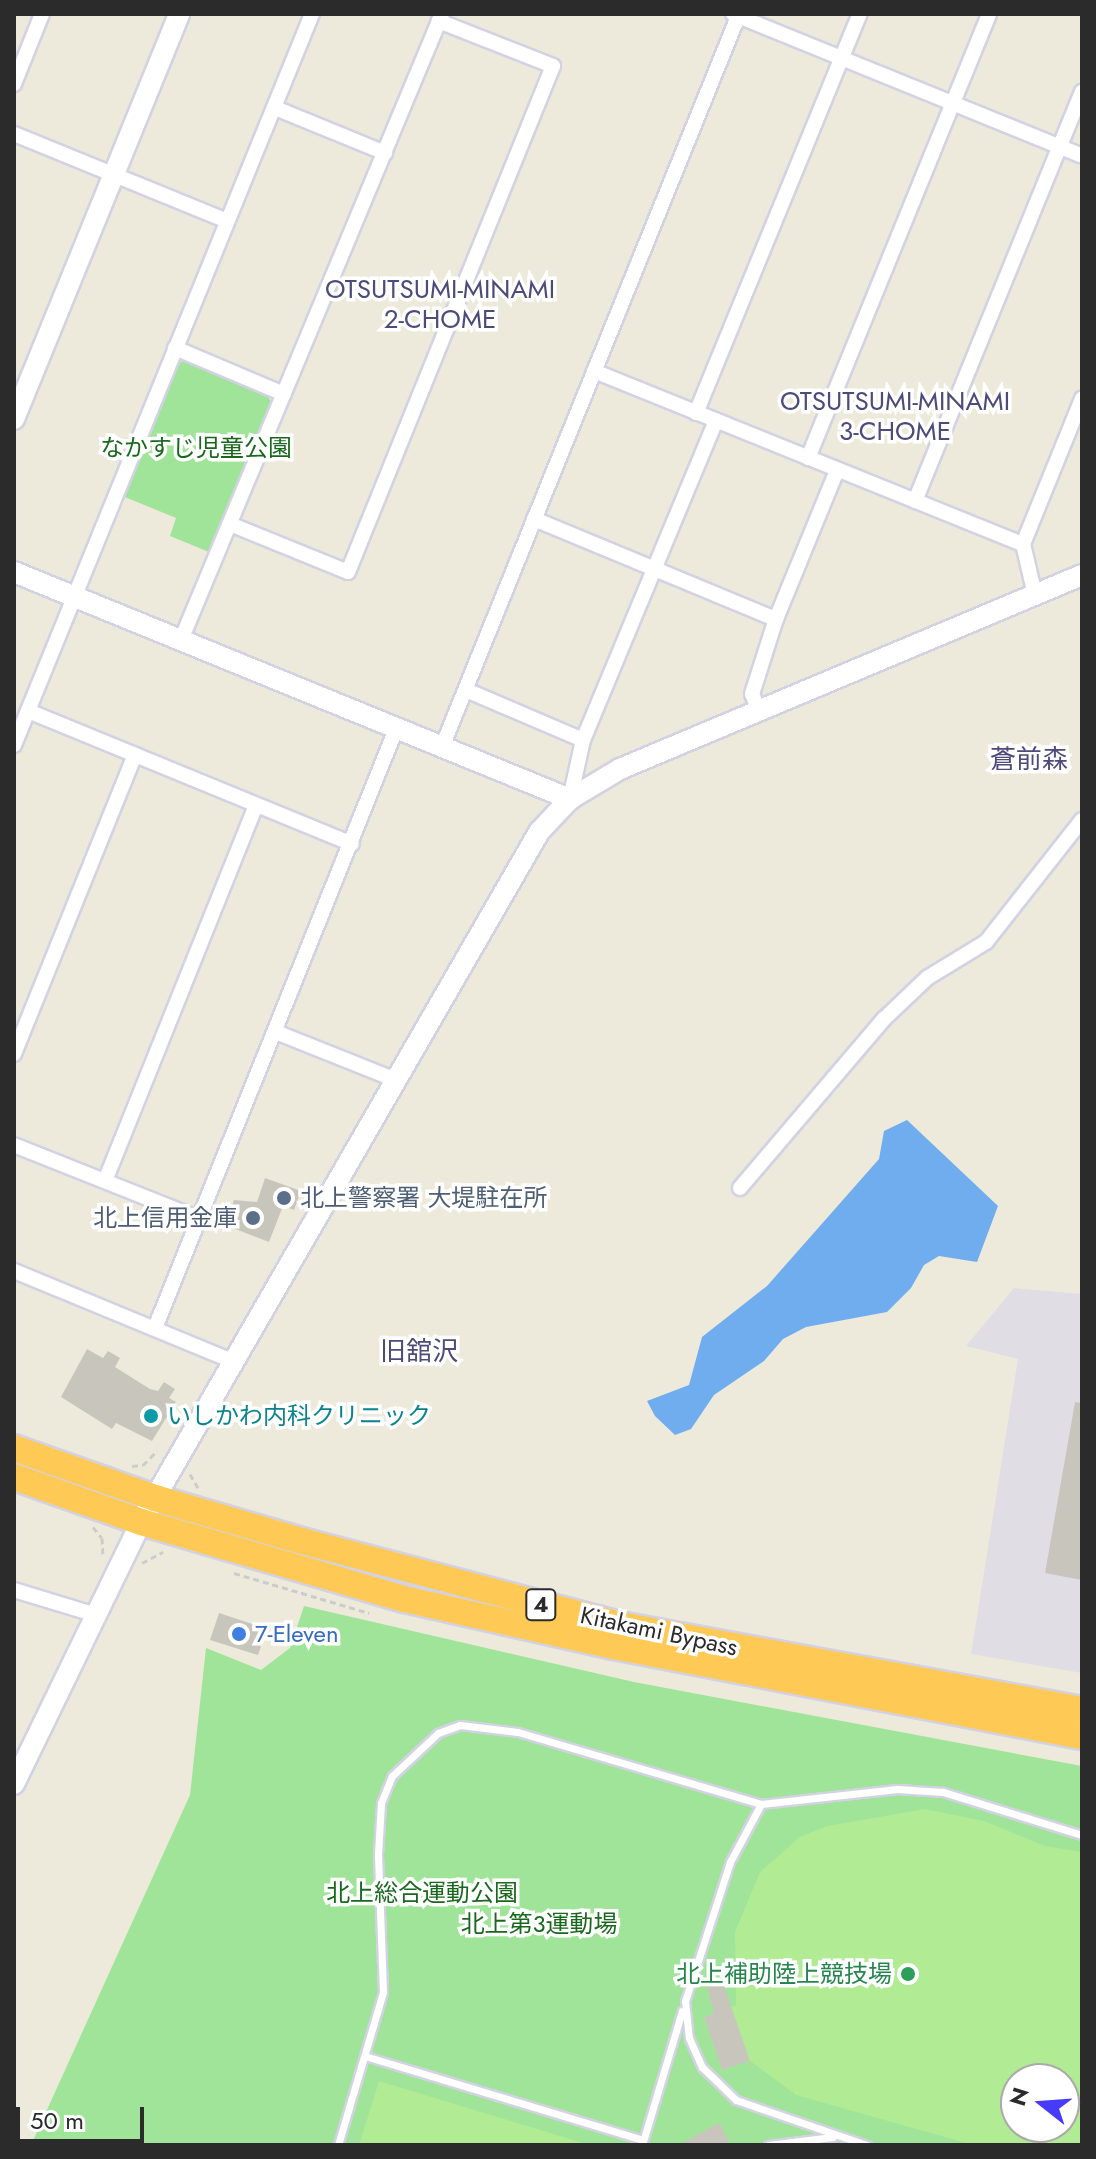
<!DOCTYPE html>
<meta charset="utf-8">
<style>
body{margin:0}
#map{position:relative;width:1096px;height:2159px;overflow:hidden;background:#edeadc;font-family:Jost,"Noto Sans JP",sans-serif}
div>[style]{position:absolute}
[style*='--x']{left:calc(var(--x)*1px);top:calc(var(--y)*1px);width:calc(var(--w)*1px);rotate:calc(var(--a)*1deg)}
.industrial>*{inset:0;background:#e1dde5}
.green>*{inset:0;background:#9fe498}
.pitch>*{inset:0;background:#b1eb94}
.water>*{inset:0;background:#6fadef}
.building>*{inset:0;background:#c8c6bc}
.path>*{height:3px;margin-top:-1.5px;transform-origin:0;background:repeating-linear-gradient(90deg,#ccc 0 6px,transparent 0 10px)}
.roads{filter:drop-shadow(2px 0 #d3d2e3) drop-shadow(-2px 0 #d3d2e3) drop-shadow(0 2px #d3d2e3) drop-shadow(0 -2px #d3d2e3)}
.lane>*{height:7px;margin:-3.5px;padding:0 3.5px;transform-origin:3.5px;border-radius:3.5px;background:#fff}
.street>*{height:14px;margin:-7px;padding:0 7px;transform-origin:7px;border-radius:7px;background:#fff}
.secondary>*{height:20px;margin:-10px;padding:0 10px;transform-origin:10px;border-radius:10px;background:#fff}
.highway>*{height:26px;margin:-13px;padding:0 13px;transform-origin:13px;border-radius:13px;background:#ffc955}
.dots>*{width:22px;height:22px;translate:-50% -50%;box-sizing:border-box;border:4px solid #fff;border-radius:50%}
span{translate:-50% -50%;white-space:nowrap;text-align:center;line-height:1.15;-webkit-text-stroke:7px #fff;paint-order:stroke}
.shield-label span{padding:2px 6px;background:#fff;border:2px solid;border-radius:6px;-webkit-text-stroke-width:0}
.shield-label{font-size:22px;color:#2b2b2b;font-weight:700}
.park-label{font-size:24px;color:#1a681d}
.service-label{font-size:24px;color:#4e5e75}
.left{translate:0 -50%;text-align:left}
.right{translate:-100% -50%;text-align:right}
.culture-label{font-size:24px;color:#0d838f}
.street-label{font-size:24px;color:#2b2b2b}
.shop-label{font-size:24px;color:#366cbe}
.leisure-label{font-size:24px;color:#27864d}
.neighbourhood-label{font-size:26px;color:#4e4a7c}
.frame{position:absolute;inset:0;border:16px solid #2b2b2b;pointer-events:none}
.north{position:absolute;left:1000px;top:2063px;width:80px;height:80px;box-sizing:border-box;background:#fff;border:2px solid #aaa;border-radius:50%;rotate:287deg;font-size:22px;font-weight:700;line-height:32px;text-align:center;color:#2b2b2b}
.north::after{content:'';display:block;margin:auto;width:28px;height:36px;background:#473bfb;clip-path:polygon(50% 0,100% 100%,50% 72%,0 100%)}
.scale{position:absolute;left:16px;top:2107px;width:128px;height:36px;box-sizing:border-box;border:4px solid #2b2b2b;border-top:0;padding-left:10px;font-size:24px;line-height:28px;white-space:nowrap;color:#2b2b2b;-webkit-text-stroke:6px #fff;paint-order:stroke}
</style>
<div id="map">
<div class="industrial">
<div style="clip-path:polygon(1014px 1288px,1082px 1294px,1082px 1673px,971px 1654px,1018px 1359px,966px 1346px)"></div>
</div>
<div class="green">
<div style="clip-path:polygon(187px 360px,267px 394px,271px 402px,209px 552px,170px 536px,176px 518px,120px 495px,174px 364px)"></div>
<div style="clip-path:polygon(evenodd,304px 1606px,634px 1682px,1082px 1766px,1082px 2145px,31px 2145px,190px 1795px,206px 1648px,261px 1670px,290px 1648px,304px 1606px,1016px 2079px,1064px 2079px,1064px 2127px,1016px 2127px,1016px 2079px)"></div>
</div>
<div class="pitch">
<div style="clip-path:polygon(evenodd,925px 1809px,984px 1821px,1045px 1846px,1082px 1852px,1082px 2145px,973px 2145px,796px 2095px,750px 2061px,722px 2070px,704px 2017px,736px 2005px,735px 1932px,760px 1872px,800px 1837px,827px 1826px,925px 1809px,1016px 2079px,1064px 2079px,1064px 2127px,1016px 2127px,1016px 2079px)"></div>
<div style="clip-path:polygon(379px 2081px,590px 2145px,359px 2145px)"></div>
</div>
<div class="water">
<div style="clip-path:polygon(907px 1120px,998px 1206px,977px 1262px,939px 1256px,924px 1265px,911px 1288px,887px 1312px,806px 1327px,783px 1339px,764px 1361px,714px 1395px,691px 1429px,675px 1435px,655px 1416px,647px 1401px,689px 1385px,702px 1337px,767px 1286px,879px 1159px,884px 1131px)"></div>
</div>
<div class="building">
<div style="clip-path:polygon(265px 1178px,301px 1191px,294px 1210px,283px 1206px,269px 1242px,225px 1225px,234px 1200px,257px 1202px)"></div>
<div style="clip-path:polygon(87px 1349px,103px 1358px,108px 1351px,120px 1358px,115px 1367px,150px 1389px,158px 1391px,164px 1382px,175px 1389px,169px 1398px,176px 1402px,152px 1441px,116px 1423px,112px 1429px,61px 1397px)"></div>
<div style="clip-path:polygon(1075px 1402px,1082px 1403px,1082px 1580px,1045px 1573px)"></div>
<div style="clip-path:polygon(219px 1613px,267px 1629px,258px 1655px,210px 1640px)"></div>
<div style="clip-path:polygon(723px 1983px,750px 2061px,722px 2070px,704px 2017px,714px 2013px,707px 1988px)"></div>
<div style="clip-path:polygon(719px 2123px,729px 2141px,721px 2145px,679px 2145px)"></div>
</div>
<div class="path">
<div style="--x:132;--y:1466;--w:11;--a:-5"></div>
<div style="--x:143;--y:1465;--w:20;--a:-45"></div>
<div style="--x:190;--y:1474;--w:16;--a:60"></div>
<div style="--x:93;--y:1527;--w:14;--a:51"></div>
<div style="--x:102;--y:1538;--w:18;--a:87"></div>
<div style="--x:142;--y:1563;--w:24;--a:-28"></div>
<div style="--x:234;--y:1573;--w:141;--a:16.5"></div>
</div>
<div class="roads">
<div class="lane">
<div style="--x:761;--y:1804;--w:66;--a:118.1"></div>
<div style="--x:730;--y:1862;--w:146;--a:107.9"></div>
<div style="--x:685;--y:2001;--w:37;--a:84"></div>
<div style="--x:689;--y:2038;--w:32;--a:66"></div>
<div style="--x:702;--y:2067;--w:47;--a:44.1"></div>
<div style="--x:736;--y:2100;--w:139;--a:19"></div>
<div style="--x:365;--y:2056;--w:290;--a:16.8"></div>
<div style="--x:338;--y:2145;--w:159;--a:-73.6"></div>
<div style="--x:383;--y:1992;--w:138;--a:-92.1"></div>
<div style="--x:378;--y:1854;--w:51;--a:-86.6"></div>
<div style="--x:381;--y:1803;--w:29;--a:-68"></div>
<div style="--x:392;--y:1776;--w:63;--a:-43.1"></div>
<div style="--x:438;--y:1733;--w:23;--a:-20"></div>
<div style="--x:460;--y:1725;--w:58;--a:6.9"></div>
<div style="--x:518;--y:1732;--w:253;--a:16.5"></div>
<div style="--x:761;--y:1804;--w:137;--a:-6.3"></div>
<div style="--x:897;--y:1789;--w:46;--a:3.7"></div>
<div style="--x:943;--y:1792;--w:145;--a:17.2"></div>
<div style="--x:642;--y:2145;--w:140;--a:-73.4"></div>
<div style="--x:768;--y:2145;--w:65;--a:-7"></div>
</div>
<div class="street">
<div style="--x:733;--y:14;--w:377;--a:22.1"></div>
<div style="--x:14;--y:84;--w:75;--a:-68.2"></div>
<div style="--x:275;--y:108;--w:119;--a:22.2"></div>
<div style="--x:14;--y:134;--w:230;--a:22.2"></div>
<div style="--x:175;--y:348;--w:118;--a:22.9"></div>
<div style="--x:594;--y:371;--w:463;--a:22"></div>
<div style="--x:1023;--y:544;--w:52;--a:76.8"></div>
<div style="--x:696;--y:413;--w:431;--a:-67.7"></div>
<div style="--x:808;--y:458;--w:479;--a:-67.8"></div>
<div style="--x:915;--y:501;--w:442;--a:-67.8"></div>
<div style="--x:534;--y:519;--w:262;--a:22.5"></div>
<div style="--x:230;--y:524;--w:127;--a:22.1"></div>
<div style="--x:348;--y:572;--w:546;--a:-67.95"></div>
<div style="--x:553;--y:66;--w:123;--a:-158.5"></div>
<div style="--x:1023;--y:544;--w:157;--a:-67.9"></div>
<div style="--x:181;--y:640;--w:678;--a:-67.37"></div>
<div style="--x:466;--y:690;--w:127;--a:23.1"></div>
<div style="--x:28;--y:711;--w:350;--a:22.3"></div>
<div style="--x:759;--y:711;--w:18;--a:-112"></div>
<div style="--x:752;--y:694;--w:79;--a:-72.3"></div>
<div style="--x:776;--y:619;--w:161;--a:-67.7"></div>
<div style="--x:14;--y:745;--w:789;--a:-67.82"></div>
<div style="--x:442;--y:747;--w:791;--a:-67.94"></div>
<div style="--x:570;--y:799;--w:60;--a:-77.6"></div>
<div style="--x:583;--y:740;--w:346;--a:-67.4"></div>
<div style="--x:276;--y:1032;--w:129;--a:21.8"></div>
<div style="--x:14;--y:1054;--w:323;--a:-68"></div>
<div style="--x:14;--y:1145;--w:200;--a:21.7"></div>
<div style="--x:105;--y:1181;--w:405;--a:-68.1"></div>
<div style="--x:740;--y:1188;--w:222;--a:-49.6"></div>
<div style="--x:884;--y:1019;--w:59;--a:-43.6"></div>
<div style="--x:927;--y:978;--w:69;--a:-31.4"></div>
<div style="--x:986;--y:942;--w:155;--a:-51.8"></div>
<div style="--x:14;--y:1271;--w:236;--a:22.4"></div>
<div style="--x:155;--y:1328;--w:646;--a:-68.08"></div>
<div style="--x:14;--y:1590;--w:83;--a:16.9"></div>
</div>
<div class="secondary">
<div style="--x:14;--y:419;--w:437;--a:-67.8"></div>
<div style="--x:14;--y:572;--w:601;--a:22.21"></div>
<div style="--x:14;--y:1784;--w:291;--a:-64.1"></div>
<div style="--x:141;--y:1522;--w:797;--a:-60.02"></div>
<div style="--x:539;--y:832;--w:45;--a:-46.8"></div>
<div style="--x:570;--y:799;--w:58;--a:-31"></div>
<div style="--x:620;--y:769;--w:501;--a:-22.78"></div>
</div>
<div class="highway">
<div style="--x:14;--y:1448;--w:150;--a:19.5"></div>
<div style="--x:155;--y:1498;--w:153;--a:16.3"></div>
<div style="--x:302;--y:1541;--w:328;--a:14.8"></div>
<div style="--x:619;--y:1625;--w:471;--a:10.4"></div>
<div style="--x:14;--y:1477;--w:135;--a:19.5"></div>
<div style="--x:141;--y:1522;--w:274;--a:16.3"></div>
<div style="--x:404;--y:1599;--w:214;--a:12.7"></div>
<div style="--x:613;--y:1646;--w:478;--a:10.9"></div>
</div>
</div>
<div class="dots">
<div style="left:284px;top:1198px;background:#5c6f8a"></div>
<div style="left:253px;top:1218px;background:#5c6f8a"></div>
<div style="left:151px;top:1416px;background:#0f9aa8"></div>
<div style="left:239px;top:1634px;background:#3f7fe0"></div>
<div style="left:908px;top:1974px;background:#2e9e5b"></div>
</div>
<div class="shield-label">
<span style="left:541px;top:1605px">4</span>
</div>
<div class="park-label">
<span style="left:196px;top:448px">なかすじ児童公園</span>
<span style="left:422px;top:1893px">北上総合運動公園</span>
<span style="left:539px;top:1924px">北上第3運動場</span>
</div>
<div class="service-label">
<span class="left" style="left:300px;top:1198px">北上警察署 大堤駐在所</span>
<span class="right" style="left:237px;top:1218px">北上信用金庫</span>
</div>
<div class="culture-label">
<span class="left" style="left:167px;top:1416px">いしかわ内科クリニック</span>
</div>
<div class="street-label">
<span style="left:659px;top:1631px;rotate:12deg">Kitakami Bypass</span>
</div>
<div class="shop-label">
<span class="left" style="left:255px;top:1634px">7-Eleven</span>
</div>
<div class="leisure-label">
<span class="right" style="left:892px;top:1974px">北上補助陸上競技場</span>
</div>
<div class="neighbourhood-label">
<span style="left:440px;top:305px">OTSUTSUMI-MINAMI<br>2-CHOME</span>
<span style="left:895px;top:417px">OTSUTSUMI-MINAMI<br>3-CHOME</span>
<span style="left:1029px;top:760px">蒼前森</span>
<span style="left:419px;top:1352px">旧舘沢</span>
</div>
<div class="frame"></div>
<div class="north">N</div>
<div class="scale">50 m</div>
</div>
